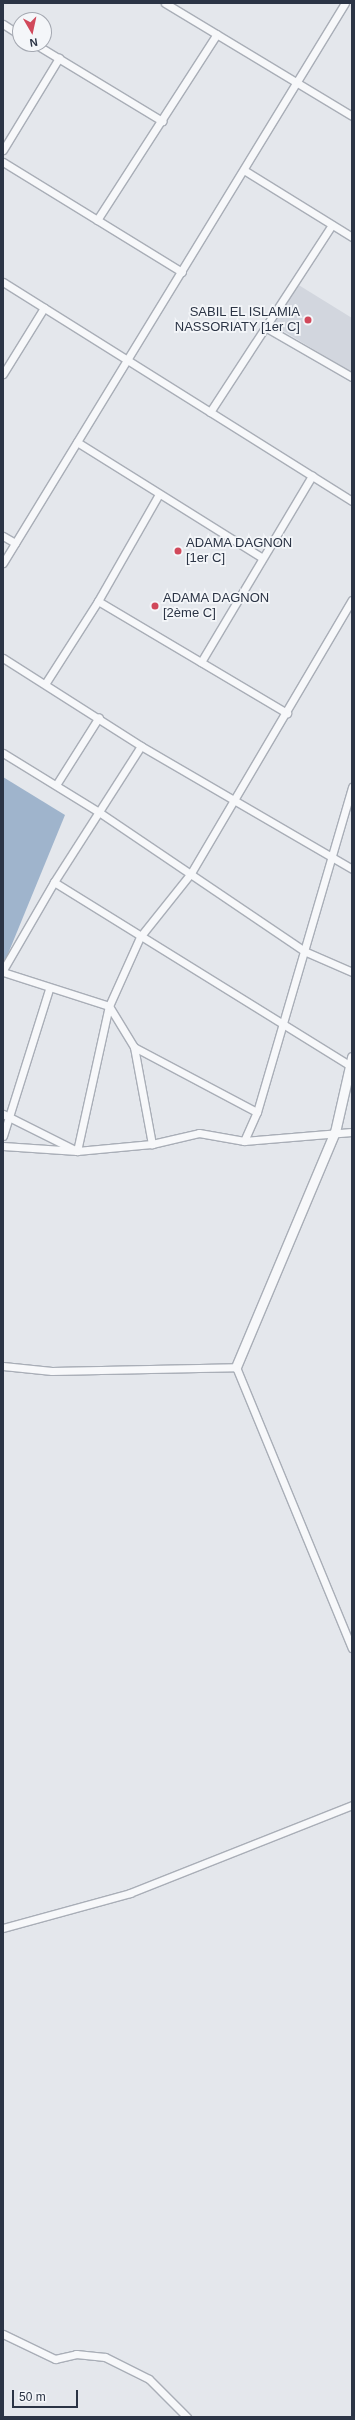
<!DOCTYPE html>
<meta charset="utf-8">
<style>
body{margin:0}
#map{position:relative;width:355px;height:2420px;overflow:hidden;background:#e4e7ec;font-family:Arial,sans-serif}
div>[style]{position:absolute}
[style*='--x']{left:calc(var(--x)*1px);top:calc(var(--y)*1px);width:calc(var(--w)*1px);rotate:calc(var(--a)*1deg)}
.built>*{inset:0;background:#d2d6de}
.water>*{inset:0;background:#9fb4cc}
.roads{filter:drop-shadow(1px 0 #a9aeb7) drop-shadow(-1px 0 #a9aeb7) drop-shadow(0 1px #a9aeb7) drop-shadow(0 -1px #a9aeb7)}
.minor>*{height:7px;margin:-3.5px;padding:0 3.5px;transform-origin:3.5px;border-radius:3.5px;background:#f7f8fa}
.tertiary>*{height:9px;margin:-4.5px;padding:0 4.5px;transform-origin:4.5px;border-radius:4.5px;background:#f7f8fa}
.dots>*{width:11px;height:11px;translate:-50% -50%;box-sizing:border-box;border:2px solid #f4f6f9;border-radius:50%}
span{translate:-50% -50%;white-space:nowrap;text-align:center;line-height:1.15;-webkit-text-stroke:3.5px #f4f6f9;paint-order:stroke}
.poi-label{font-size:13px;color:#2b3445}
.right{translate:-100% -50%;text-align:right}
.left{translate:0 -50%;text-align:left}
.frame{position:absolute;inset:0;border:4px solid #2b3445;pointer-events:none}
.north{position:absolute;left:12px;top:12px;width:40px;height:40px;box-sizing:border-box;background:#f4f6f9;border:1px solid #a4a8b1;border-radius:50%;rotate:171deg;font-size:11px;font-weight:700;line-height:16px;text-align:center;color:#2b3445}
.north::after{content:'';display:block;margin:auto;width:14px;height:18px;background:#d1495b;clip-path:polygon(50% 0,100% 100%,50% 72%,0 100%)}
.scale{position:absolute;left:12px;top:2390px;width:66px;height:18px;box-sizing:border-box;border:2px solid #2b3445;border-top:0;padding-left:5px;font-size:12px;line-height:14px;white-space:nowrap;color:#2b3445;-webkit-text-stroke:3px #f4f6f9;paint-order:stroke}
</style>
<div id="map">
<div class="built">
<div style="clip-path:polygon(297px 284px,352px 318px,352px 373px,272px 324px)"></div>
</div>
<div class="water">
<div style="clip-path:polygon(3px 777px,65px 815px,3px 966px)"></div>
</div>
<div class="roads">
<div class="minor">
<div style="--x:165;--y:3;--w:218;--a:31.1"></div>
<div style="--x:3;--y:24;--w:20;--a:33"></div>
<div style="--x:35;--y:44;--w:149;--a:31.2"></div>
<div style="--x:3;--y:150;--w:108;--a:-58.7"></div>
<div style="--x:3;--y:162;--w:210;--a:31.6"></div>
<div style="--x:244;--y:170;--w:127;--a:31.8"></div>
<div style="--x:97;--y:220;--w:221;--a:-57.2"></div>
<div style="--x:3;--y:282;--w:412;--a:32.1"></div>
<div style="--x:265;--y:327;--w:100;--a:29.9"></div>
<div style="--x:3;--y:374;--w:78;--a:-58.2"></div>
<div style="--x:210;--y:412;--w:223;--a:-56.9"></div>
<div style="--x:77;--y:442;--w:217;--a:32"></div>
<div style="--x:3;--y:536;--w:14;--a:30"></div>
<div style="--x:3;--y:563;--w:656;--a:-58.59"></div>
<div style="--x:98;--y:601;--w:220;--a:30.7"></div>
<div style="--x:3;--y:658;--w:164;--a:32.5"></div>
<div style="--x:141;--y:746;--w:244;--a:30.2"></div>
<div style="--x:201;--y:662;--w:217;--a:-59.2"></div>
<div style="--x:45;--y:684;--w:98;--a:-57.4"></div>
<div style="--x:98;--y:601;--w:123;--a:-60.3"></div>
<div style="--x:3;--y:753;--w:113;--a:31.6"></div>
<div style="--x:99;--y:812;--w:248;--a:34.1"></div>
<div style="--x:304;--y:951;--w:52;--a:23.6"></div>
<div style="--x:56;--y:785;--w:80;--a:-57.7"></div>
<div style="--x:54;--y:882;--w:351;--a:31.8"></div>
<div style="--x:3;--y:970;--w:102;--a:-59.9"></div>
<div style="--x:54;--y:882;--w:161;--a:-57.4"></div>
<div style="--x:3;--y:972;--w:111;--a:17.8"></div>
<div style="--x:109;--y:1006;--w:48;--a:58.6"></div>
<div style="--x:134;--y:1047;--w:99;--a:79.5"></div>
<div style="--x:134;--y:1047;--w:139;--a:27.9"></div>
<div style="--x:3;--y:1114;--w:83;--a:26.6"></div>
<div style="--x:77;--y:1151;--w:148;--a:-77.6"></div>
<div style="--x:109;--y:1006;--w:76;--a:-65.8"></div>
<div style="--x:140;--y:937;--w:82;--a:-51.4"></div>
<div style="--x:191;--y:873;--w:317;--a:-59.5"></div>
<div style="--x:3;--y:1136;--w:154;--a:-72.6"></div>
<div style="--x:244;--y:1141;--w:32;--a:-66"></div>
<div style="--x:257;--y:1112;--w:339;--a:-73.7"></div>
<div style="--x:3;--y:1146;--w:74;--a:3.9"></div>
<div style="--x:77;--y:1151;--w:75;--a:-5.3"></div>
<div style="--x:152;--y:1144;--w:48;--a:-13.2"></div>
<div style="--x:199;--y:1133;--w:46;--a:10.1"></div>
<div style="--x:244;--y:1141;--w:108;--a:-4.8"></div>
<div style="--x:3;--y:1366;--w:49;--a:5.8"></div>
<div style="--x:52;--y:1371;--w:184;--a:-1.2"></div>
<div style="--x:236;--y:1367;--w:304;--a:67.6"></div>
<div style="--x:3;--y:1928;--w:132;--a:-15.4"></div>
<div style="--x:130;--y:1893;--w:239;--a:-21.6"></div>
<div style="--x:3;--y:2334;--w:58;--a:25.7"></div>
<div style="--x:55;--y:2359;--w:22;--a:-13"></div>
<div style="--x:76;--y:2354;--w:29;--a:6"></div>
<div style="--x:105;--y:2357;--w:49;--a:26.6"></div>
<div style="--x:149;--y:2379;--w:54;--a:45"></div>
</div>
<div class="tertiary">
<div style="--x:236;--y:1367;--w:255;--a:-67.2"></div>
<div style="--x:335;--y:1132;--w:77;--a:-77.2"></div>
</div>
</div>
<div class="dots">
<div style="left:308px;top:320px;background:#d1495b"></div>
<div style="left:178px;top:551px;background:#d1495b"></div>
<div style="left:155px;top:606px;background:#d1495b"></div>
</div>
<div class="poi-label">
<span class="right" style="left:300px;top:320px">SABIL EL ISLAMIA<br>NASSORIATY [1er C]</span>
<span class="left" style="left:186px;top:551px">ADAMA DAGNON<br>[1er C]</span>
<span class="left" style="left:163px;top:606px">ADAMA DAGNON<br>[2ème C]</span>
</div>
<div class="frame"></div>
<div class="north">N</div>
<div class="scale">50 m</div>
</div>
